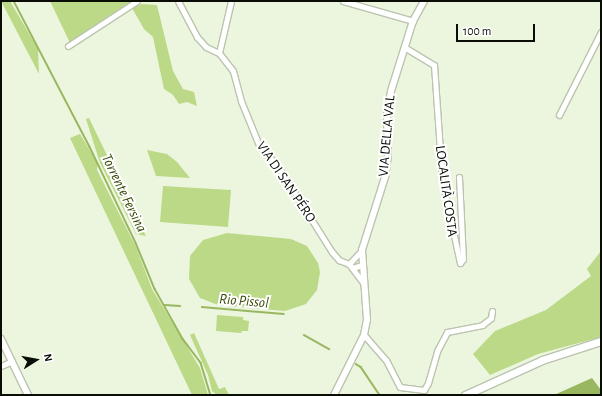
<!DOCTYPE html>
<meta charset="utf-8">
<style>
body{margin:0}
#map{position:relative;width:602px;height:396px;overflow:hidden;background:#ecf6df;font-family:"Alegreya Sans",sans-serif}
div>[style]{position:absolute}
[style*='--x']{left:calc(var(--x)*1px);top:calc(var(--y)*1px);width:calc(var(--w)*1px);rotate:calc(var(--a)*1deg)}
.green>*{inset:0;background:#bbd986}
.water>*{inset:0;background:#98b75e}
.stream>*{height:1.5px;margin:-0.75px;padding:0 0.75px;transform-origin:0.75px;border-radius:0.75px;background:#98b75e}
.roads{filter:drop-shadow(1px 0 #bbc4ae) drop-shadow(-1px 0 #bbc4ae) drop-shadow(0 1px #bbc4ae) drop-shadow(0 -1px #bbc4ae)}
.minor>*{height:5px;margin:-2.5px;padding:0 2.5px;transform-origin:2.5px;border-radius:2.5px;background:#fff}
.tertiary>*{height:6px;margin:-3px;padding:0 3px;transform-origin:3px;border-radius:3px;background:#fff}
.secondary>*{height:7px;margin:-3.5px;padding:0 3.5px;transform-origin:3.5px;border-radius:3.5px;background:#fff}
span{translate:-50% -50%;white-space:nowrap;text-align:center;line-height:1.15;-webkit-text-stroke:4px #fff;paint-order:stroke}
.street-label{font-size:14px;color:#0a0d06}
.water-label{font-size:15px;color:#374905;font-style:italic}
.frame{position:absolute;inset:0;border:2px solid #0a0d06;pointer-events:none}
.north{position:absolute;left:16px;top:340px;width:40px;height:40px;-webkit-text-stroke:3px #fff;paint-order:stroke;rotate:79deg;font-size:11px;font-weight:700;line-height:16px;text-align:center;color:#0a0d06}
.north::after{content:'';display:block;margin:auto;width:14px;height:18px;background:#0a0d06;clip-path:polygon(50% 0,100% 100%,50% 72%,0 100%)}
.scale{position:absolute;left:456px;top:24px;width:79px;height:18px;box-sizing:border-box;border:2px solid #0a0d06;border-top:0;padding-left:5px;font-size:12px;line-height:14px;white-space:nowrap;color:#0a0d06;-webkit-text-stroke:3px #fff;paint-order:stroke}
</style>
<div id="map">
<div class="green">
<div style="clip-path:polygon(1px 1px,10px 1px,38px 49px,39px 74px)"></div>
<div style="clip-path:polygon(50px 1px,136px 1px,70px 43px)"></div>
<div style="clip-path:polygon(142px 4px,157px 5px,173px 71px,183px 89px,194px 92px,197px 106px,187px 102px,179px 104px,173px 95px,164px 89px,153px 37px,144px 29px,132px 8px)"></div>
<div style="clip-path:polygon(89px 118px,146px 236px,136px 234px,100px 163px,86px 119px)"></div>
<div style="clip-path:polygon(80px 134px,98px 164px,97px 170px,136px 247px,152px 289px,200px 368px,208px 395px,192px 395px,70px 138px)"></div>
<div style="clip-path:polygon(147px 150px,167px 154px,177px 162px,190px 178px,156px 176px)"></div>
<div style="clip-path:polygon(163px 186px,231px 190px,228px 227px,160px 222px)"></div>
<div style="clip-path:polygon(227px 233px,291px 239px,307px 246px,318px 263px,320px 272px,317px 290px,306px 304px,285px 311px,218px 305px,200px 298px,189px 279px,190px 256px,203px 240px)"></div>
<div style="clip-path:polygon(601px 251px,601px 337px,538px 354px,490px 375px,473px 354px,495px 331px,546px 310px,591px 276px,587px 269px)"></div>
<div style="clip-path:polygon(217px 315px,243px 317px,243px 320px,249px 321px,248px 331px,242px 331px,241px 333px,216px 331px)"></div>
<div style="clip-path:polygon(194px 333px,219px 389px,225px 387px,229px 395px,217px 395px,212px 391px,208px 375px,190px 335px)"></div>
</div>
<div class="water">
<div style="clip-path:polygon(592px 378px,601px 390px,601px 395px,554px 395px)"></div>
</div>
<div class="stream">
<div style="--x:14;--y:1;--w:165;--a:62.5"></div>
<div style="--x:90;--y:147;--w:106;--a:64.4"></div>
<div style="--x:136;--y:243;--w:50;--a:67.6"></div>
<div style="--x:155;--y:289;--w:57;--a:60.8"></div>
<div style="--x:183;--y:339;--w:30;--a:53"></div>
<div style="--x:201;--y:363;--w:34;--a:73"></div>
<div style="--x:165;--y:305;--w:15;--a:4"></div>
<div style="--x:202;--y:307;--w:82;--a:4.9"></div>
<div style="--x:304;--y:335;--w:29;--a:29"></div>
<div style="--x:356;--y:364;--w:6;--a:31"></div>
<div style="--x:361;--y:367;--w:34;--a:56"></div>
</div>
<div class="roads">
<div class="minor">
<div style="--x:178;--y:1;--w:41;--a:62.2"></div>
<div style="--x:197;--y:37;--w:13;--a:48"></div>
<div style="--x:206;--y:47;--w:14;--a:25"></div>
<div style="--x:219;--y:53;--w:23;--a:52"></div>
<div style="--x:233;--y:71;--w:31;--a:75"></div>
<div style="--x:241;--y:101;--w:48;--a:67.8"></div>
<div style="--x:259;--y:145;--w:30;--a:49"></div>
<div style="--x:279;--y:168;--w:99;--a:57.8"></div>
<div style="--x:332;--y:252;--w:11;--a:49"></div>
<div style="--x:339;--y:260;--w:11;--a:22"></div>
<div style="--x:343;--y:1;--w:73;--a:15.9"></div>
<div style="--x:68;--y:46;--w:82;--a:-33.1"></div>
<div style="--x:404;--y:47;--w:35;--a:31"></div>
<div style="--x:434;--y:65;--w:115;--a:86"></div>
<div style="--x:442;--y:180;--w:85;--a:77.8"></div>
<div style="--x:460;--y:263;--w:5;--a:-53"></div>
<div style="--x:463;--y:259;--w:82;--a:-92.8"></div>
<div style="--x:219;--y:53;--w:53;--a:-77"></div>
<div style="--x:559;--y:115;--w:93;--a:-63.2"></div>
<div style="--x:349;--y:264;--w:25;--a:53"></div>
<div style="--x:349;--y:264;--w:19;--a:-47"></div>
<div style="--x:352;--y:268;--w:10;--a:-17"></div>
<div style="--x:364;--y:335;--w:33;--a:49"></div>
<div style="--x:386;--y:360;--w:30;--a:63"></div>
<div style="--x:400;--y:387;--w:24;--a:7"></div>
<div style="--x:424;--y:390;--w:8;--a:-60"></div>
<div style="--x:428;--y:383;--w:33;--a:-74"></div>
<div style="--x:437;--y:351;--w:21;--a:-62"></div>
<div style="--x:447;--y:332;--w:36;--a:-11"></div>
<div style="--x:482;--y:325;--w:11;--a:-38"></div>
<div style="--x:491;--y:318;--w:7;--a:-82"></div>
<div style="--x:1;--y:366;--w:12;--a:-24"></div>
</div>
<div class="tertiary">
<div style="--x:1;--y:339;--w:62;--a:64.3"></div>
<div style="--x:334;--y:395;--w:67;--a:-63.4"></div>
<div style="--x:364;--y:335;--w:15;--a:-79"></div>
<div style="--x:367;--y:320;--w:70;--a:-94.1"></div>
<div style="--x:362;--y:250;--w:77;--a:-72.5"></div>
<div style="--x:385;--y:177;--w:21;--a:-82"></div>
<div style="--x:388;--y:156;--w:42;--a:-91.4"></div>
<div style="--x:387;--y:114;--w:23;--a:-80"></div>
<div style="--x:391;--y:91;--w:73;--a:-72.6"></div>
<div style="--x:413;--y:21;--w:23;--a:-61"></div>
</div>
<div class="secondary">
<div style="--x:465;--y:395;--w:85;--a:-24.4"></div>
<div style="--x:542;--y:360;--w:62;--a:-17.9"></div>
</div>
</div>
<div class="street-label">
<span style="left:387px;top:136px;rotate:-85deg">VIA DELLA VAL</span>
<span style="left:286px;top:182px;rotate:56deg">VIA DI SAN PÉRO</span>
<span style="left:446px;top:191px;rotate:82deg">LOCALITÀ COSTA</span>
</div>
<div class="water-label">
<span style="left:124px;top:193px;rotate:64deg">Torrente Fersina</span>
<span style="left:244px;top:301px;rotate:5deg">Rio Pissol</span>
</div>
<div class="frame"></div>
<div class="north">N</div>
<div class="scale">100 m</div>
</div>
